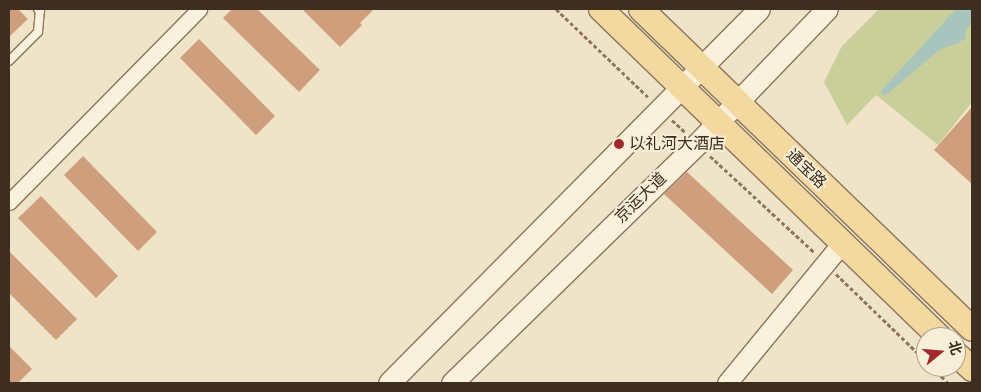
<!DOCTYPE html>
<meta charset="utf-8">
<style>
body{margin:0}
#map{position:relative;width:981px;height:392px;overflow:hidden;background:#f0e4c8;font-family:Spectral,"Noto Sans SC",serif}
div>[style]{position:absolute}
[style*='--x']{left:calc(var(--x)*1px);top:calc(var(--y)*1px);width:calc(var(--w)*1px);rotate:calc(var(--a)*1deg)}
.green>*{inset:0;background:#c9cf9b}
.water>*{inset:0;background:#a9c4bc}
.building>*{inset:0;background:#cf9f7d}
.path>*{height:3px;margin-top:-1.5px;transform-origin:0;background:repeating-linear-gradient(90deg,#8d765c 0 4px,transparent 0 6.5px)}
.roads{filter:drop-shadow(1px 0 #8d765c) drop-shadow(-1px 0 #8d765c) drop-shadow(0 1px #8d765c) drop-shadow(0 -1px #8d765c)}
.service>*{height:8px;margin:-4px;padding:0 4px;transform-origin:4px;border-radius:4px;background:#faf1dc}
.minor>*{height:15px;margin:-7.5px;padding:0 7.5px;transform-origin:7.5px;border-radius:7.5px;background:#faf1dc}
.tertiary>*{height:19px;margin:-9.5px;padding:0 9.5px;transform-origin:9.5px;border-radius:9.5px;background:#faf1dc}
.secondary>*{height:21px;margin:-10.5px;padding:0 10.5px;transform-origin:10.5px;border-radius:10.5px;background:#faf1dc}
.primary>*{height:24px;margin:-12px;padding:0 12px;transform-origin:12px;border-radius:12px;background:#f3d9a0}
.dots>*{width:14px;height:14px;translate:-50% -50%;box-sizing:border-box;border:2px solid #f7eed8;border-radius:50%}
span{translate:-50% -50%;white-space:nowrap;text-align:center;line-height:1.15;-webkit-text-stroke:4px #f7eed8;paint-order:stroke}
.poi-label{font-size:16px;color:#3d2e20}
.left{translate:0 -50%;text-align:left}
.street-label{font-size:16px;color:#3d2e20}
.frame{position:absolute;inset:0;border:10px solid #3d2e20;pointer-events:none}
.north{position:absolute;left:916px;top:327px;width:50px;height:50px;box-sizing:border-box;background:#f7eed8;border:1px solid #ada18e;border-radius:50%;rotate:73deg;font-size:14px;font-weight:700;line-height:20px;text-align:center;color:#3d2e20}
.north::after{content:'';display:block;margin:auto;width:18px;height:22px;background:#9e2a2b;clip-path:polygon(50% 0,100% 100%,50% 72%,0 100%)}
</style>
<div id="map">
<div class="green">
<div style="clip-path:polygon(879px 9px,972px 9px,972px 102px,938px 145px,876px 95px,847px 125px,824px 82px,842px 46px)"></div>
</div>
<div class="water">
<div style="clip-path:polygon(956px 9px,972px 9px,972px 22px,965px 31px,966px 38px,958px 43px,939px 50px,885px 96px,880px 92px)"></div>
</div>
<div class="building">
<div style="clip-path:polygon(9px 9px,18px 9px,28px 19px,9px 37px)"></div>
<div style="clip-path:polygon(232px 9px,257px 9px,320px 70px,299px 92px,223px 18px)"></div>
<div style="clip-path:polygon(302px 9px,374px 9px,360px 23px,362px 25px,340px 47px)"></div>
<div style="clip-path:polygon(199px 39px,275px 116px,256px 135px,180px 58px)"></div>
<div style="clip-path:polygon(972px 107px,972px 184px,934px 150px)"></div>
<div style="clip-path:polygon(83px 156px,157px 232px,138px 251px,64px 175px)"></div>
<div style="clip-path:polygon(687px 172px,793px 270px,772px 294px,664px 194px)"></div>
<div style="clip-path:polygon(41px 196px,118px 276px,96px 298px,18px 218px)"></div>
<div style="clip-path:polygon(9px 251px,77px 319px,56px 340px,9px 293px)"></div>
<div style="clip-path:polygon(9px 346px,32px 369px,18px 383px,9px 383px)"></div>
</div>
<div class="path">
<div style="--x:556;--y:9;--w:127;--a:43.7"></div>
<div style="--x:672;--y:120;--w:19;--a:43"></div>
<div style="--x:710;--y:156;--w:142;--a:42.7"></div>
<div style="--x:836;--y:274;--w:125;--a:44"></div>
<div style="--x:932;--y:367;--w:23;--a:45"></div>
</div>
<div class="roads">
<div class="service">
<div style="--x:9;--y:61;--w:41;--a:-45"></div>
<div style="--x:38;--y:32;--w:21;--a:-85"></div>
<div style="--x:40;--y:11;--w:3;--a:-135"></div>
</div>
<div class="minor">
<div style="--x:9;--y:202;--w:271;--a:-45.4"></div>
</div>
<div class="tertiary">
<div style="--x:727;--y:383;--w:181;--a:-50.6"></div>
</div>
<div class="secondary">
<div style="--x:389;--y:383;--w:526;--a:-45.31"></div>
<div style="--x:452;--y:383;--w:342;--a:-44.3"></div>
<div style="--x:697;--y:144;--w:187;--a:-46.1"></div>
</div>
<div class="primary">
<div style="--x:601;--y:9;--w:471;--a:44.1"></div>
<div style="--x:641;--y:9;--w:460;--a:44"></div>
<div style="--x:956;--y:354;--w:22;--a:43"></div>
</div>
</div>
<div class="dots">
<div style="left:619px;top:144px;background:#9e2a2b"></div>
</div>
<div class="poi-label">
<span class="left" style="left:629px;top:144px">以礼河大酒店</span>
</div>
<div class="street-label">
<span style="left:806px;top:169px;rotate:44deg">通宝路</span>
<span style="left:641px;top:198px;rotate:-44deg">京运大道</span>
</div>
<div class="frame"></div>
<div class="north">北</div>
</div>
